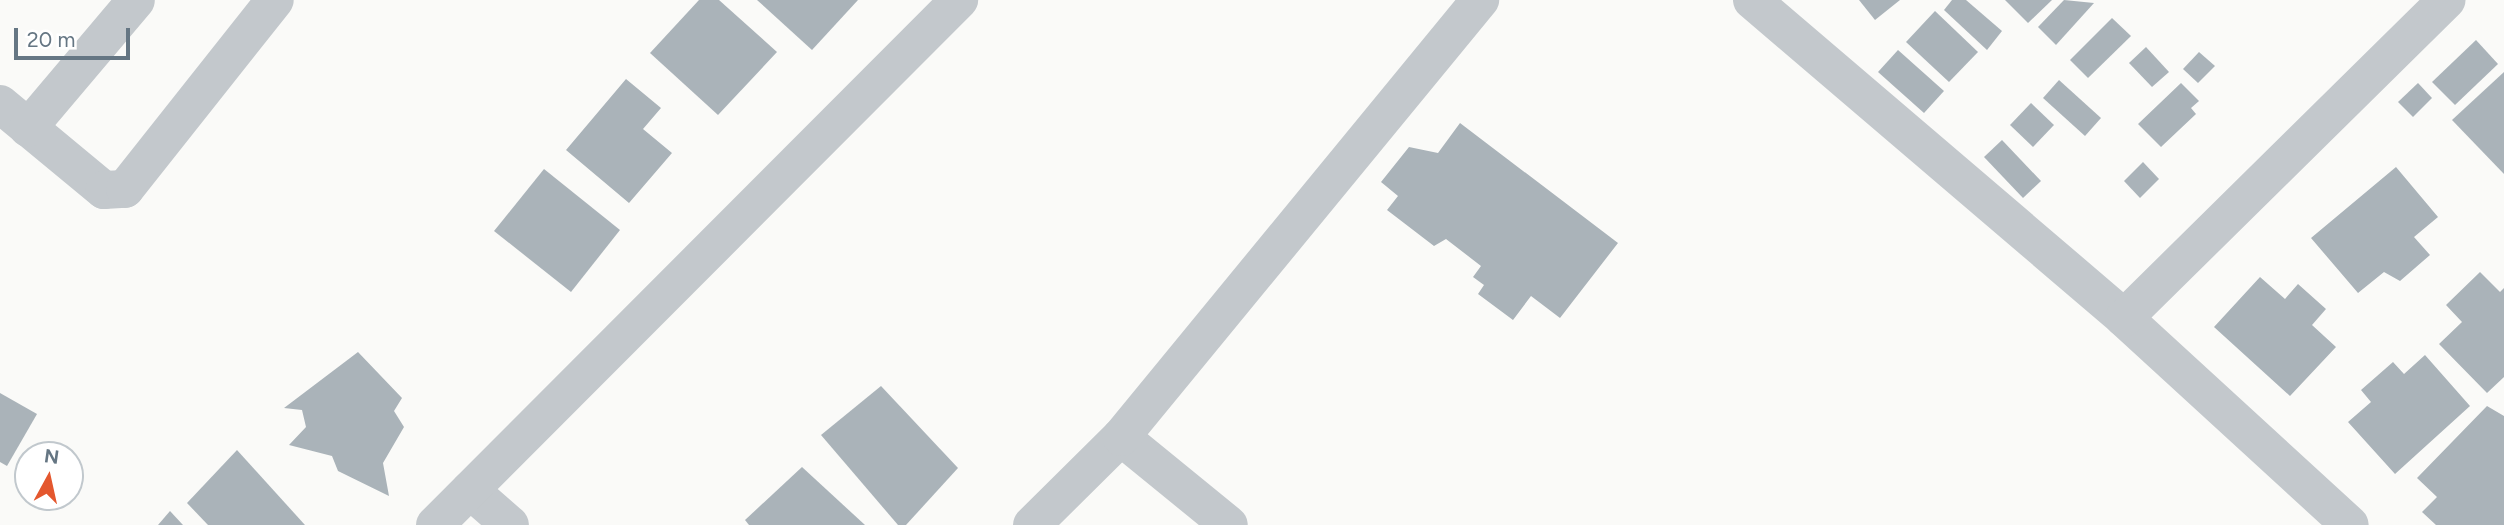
<!DOCTYPE html>
<style>
body{margin:0}
#map{position:relative;width:2504px;height:525px;overflow:hidden;background:#fafaf8;font-family:Figtree,sans-serif}
div>[style]{position:absolute}
[style*='--x']{left:calc(var(--x)*1px);top:calc(var(--y)*1px);width:calc(var(--w)*1px);rotate:calc(var(--a)*1deg)}
.building>*{inset:0;background:#aab3b9}
.minor>*{height:38px;margin:-19px;padding:0 19px;transform-origin:19px;border-radius:19px;background:#c3c8cc}
span{translate:-50% -50%;white-space:nowrap;text-align:center;line-height:1.15;-webkit-text-stroke:7px #fff;paint-order:stroke}
.north{position:absolute;left:14px;top:441px;width:70px;height:70px;box-sizing:border-box;background:#fff;border:2px solid #c1c8cd;border-radius:50%;rotate:8deg;font-size:19px;font-weight:700;line-height:28px;text-align:center;color:#657683}
.north::after{content:'';display:block;margin:auto;width:24px;height:32px;background:#e4572e;clip-path:polygon(50% 0,100% 100%,50% 72%,0 100%)}
.scale{position:absolute;left:14px;top:28px;width:116px;height:32px;box-sizing:border-box;border:4px solid #657683;border-top:0;padding-left:9px;font-size:21px;line-height:24px;white-space:nowrap;color:#657683;-webkit-text-stroke:5px #fff;paint-order:stroke}
</style>
<div id="map">
<div class="building">
<div style="clip-path:polygon(699px 0,719px 0,777px 52px,718px 115px,650px 53px)"></div>
<div style="clip-path:polygon(757px 0,858px 0,812px 50px)"></div>
<div style="clip-path:polygon(1859px 0,1900px 0,1875px 20px)"></div>
<div style="clip-path:polygon(1952px 0,1966px 0,2002px 31px,1987px 50px,1944px 10px)"></div>
<div style="clip-path:polygon(2005px 0,2052px 0,2028px 23px)"></div>
<div style="clip-path:polygon(2064px 0,2094px 3px,2056px 45px,2038px 27px)"></div>
<div style="clip-path:polygon(1935px 11px,1978px 52px,1949px 82px,1906px 42px)"></div>
<div style="clip-path:polygon(2112px 18px,2131px 36px,2088px 78px,2070px 60px)"></div>
<div style="clip-path:polygon(2476px 40px,2498px 64px,2455px 105px,2432px 82px)"></div>
<div style="clip-path:polygon(2146px 47px,2169px 72px,2152px 87px,2129px 63px)"></div>
<div style="clip-path:polygon(1898px 50px,1944px 91px,1924px 113px,1878px 72px)"></div>
<div style="clip-path:polygon(2199px 52px,2215px 66px,2198px 83px,2183px 69px)"></div>
<div style="clip-path:polygon(2504px 72px,2504px 174px,2452px 120px)"></div>
<div style="clip-path:polygon(626px 79px,661px 108px,643px 129px,672px 153px,629px 203px,566px 150px)"></div>
<div style="clip-path:polygon(2059px 80px,2101px 118px,2085px 136px,2043px 98px)"></div>
<div style="clip-path:polygon(2181px 83px,2199px 101px,2191px 108px,2196px 114px,2161px 147px,2138px 124px)"></div>
<div style="clip-path:polygon(2418px 83px,2432px 98px,2413px 117px,2398px 102px)"></div>
<div style="clip-path:polygon(2031px 103px,2054px 125px,2033px 147px,2010px 125px)"></div>
<div style="clip-path:polygon(1460px 123px,1618px 243px,1560px 318px,1531px 296px,1513px 320px,1478px 294px,1484px 285px,1473px 277px,1481px 266px,1446px 239px,1434px 246px,1387px 210px,1398px 196px,1381px 182px,1409px 147px,1438px 153px)"></div>
<div style="clip-path:polygon(2002px 140px,2041px 181px,2023px 198px,1984px 157px)"></div>
<div style="clip-path:polygon(2143px 162px,2159px 179px,2140px 198px,2124px 181px)"></div>
<div style="clip-path:polygon(2396px 167px,2438px 217px,2414px 237px,2430px 255px,2400px 281px,2384px 272px,2358px 293px,2311px 238px)"></div>
<div style="clip-path:polygon(544px 169px,620px 230px,571px 292px,494px 231px)"></div>
<div style="clip-path:polygon(2480px 272px,2500px 292px,2504px 288px,2504px 377px,2487px 393px,2439px 344px,2462px 322px,2446px 305px)"></div>
<div style="clip-path:polygon(2260px 277px,2285px 299px,2298px 284px,2326px 309px,2312px 325px,2336px 347px,2290px 396px,2214px 327px)"></div>
<div style="clip-path:polygon(358px 352px,402px 398px,394px 411px,404px 427px,383px 463px,389px 496px,338px 471px,332px 456px,289px 445px,306px 427px,302px 410px,284px 408px)"></div>
<div style="clip-path:polygon(2425px 355px,2470px 406px,2395px 474px,2348px 422px,2371px 402px,2361px 390px,2393px 362px,2404px 374px)"></div>
<div style="clip-path:polygon(881px 386px,958px 468px,906px 525px,898px 525px,821px 435px)"></div>
<div style="clip-path:polygon(0 393px,37px 414px,7px 466px,0 462px)"></div>
<div style="clip-path:polygon(2487px 406px,2504px 416px,2504px 525px,2436px 525px,2422px 512px,2437px 497px,2417px 478px)"></div>
<div style="clip-path:polygon(237px 450px,305px 525px,208px 525px,187px 503px)"></div>
<div style="clip-path:polygon(802px 467px,865px 525px,749px 525px,745px 520px)"></div>
<div style="clip-path:polygon(170px 511px,183px 525px,158px 525px)"></div>
</div>
<div class="minor">
<div style="--x:1752;--y:0;--w:489;--a:40.5"></div>
<div style="--x:2124;--y:318;--w:306;--a:42.5"></div>
<div style="--x:0;--y:104;--w:135;--a:39.6"></div>
<div style="--x:104;--y:190;--w:21;--a:-3"></div>
<div style="--x:125;--y:189;--w:241;--a:-51.6"></div>
<div style="--x:28;--y:128;--w:167;--a:-49.8"></div>
<div style="--x:2124;--y:318;--w:453;--a:-44.6"></div>
<div style="--x:1121;--y:437;--w:139;--a:39.2"></div>
<div style="--x:470;--y:490;--w:53;--a:41.2"></div>
<div style="--x:435;--y:525;--w:742;--a:-45.05"></div>
<div style="--x:1032;--y:525;--w:125;--a:-44.7"></div>
<div style="--x:1121;--y:437;--w:566;--a:-50.6"></div>
</div>
<div class="north">N</div>
<div class="scale">20 m</div>
</div>
